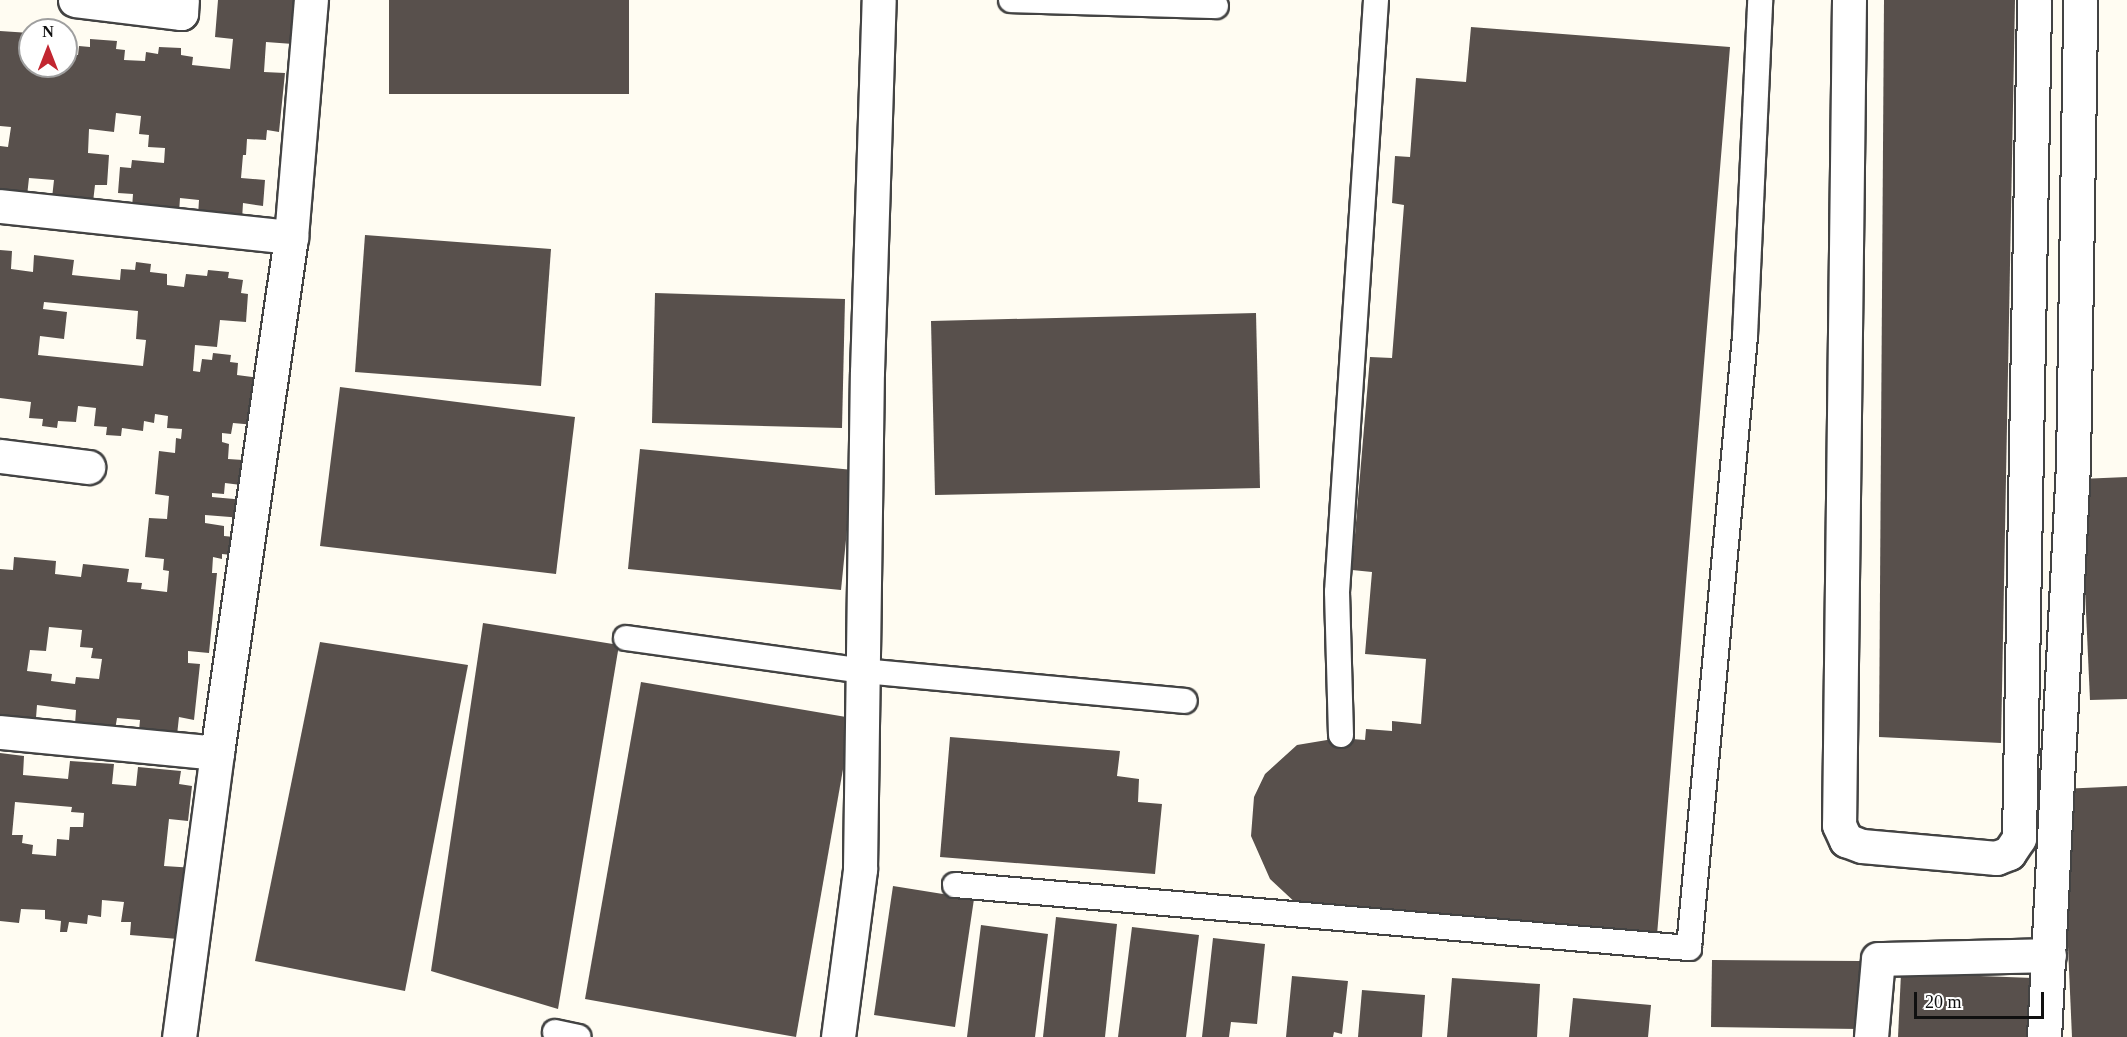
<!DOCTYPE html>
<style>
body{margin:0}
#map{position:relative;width:2127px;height:1037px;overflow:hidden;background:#fffcf2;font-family:Georgia,serif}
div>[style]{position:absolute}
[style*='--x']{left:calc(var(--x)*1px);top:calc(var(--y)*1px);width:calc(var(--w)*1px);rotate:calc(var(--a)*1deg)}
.building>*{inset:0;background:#58504c}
.roads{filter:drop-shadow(2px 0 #434343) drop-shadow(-2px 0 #434343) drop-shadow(0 2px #434343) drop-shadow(0 -2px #434343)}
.service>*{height:24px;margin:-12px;padding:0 12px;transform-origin:12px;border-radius:12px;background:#fff}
.minor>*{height:33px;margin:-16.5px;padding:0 16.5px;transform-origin:16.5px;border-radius:16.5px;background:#fff}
.tertiary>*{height:33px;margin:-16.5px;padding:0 16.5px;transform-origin:16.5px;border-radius:16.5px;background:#fff}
span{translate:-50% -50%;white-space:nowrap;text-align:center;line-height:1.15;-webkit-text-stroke:6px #fff;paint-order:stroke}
.north{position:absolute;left:18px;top:18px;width:60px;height:60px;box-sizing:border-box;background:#fff;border:2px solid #9f9f9f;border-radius:50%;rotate:0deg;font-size:16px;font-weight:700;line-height:24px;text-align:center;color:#101010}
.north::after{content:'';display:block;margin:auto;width:21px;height:27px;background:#c22630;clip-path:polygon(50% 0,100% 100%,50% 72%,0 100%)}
.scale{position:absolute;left:1914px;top:992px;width:130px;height:27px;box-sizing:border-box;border:3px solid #101010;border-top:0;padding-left:8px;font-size:18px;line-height:21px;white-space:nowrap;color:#101010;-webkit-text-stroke:4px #fff;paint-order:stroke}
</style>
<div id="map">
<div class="building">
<div style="clip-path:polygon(218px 0,297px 0,293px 44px,266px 42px,264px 72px,285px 73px,279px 132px,267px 130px,266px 140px,247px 139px,246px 155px,243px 155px,241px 178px,265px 180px,263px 206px,243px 203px,242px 220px,198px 216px,199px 200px,180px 198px,179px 213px,132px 208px,133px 194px,118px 193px,120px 167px,131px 168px,132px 160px,164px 163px,165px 148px,148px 147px,149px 135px,139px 134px,141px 116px,116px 113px,114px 132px,89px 129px,88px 153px,109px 155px,107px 185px,95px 185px,93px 202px,52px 198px,54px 180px,29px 178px,27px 196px,0 199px,0 146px,8px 147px,11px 127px,0 126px,0 31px,30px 33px,30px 66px,66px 66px,66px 54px,78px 55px,79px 46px,90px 47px,90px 39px,117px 41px,116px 49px,125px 50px,124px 60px,145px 61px,146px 52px,158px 54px,159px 47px,181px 48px,181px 55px,193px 57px,192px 65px,230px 69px,233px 39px,215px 37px)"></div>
<div style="clip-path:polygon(389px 0,629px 0,629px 94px,389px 94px)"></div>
<div style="clip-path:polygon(1884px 0,2015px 0,2001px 743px,1879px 737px)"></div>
<div style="clip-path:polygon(1471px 27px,1730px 47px,1657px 935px,1299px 906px,1270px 879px,1251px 836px,1254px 797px,1265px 774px,1297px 745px,1339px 738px,1365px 740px,1366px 729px,1392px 731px,1392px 721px,1421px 724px,1426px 659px,1365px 654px,1372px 572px,1352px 570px,1370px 357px,1392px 358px,1404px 205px,1392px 203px,1395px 156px,1410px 157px,1416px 78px,1466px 82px)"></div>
<div style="clip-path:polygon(365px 235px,551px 249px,541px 386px,355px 372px)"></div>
<div style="clip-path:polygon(evenodd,0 250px,12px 251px,11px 269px,33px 272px,34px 255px,74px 260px,72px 275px,120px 280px,121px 269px,135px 270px,136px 262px,151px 264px,150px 272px,167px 274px,167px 285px,184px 287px,186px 274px,207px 276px,208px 270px,229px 272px,228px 278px,243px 280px,241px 293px,248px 294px,246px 322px,220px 320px,217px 347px,195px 345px,193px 371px,200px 372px,202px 359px,212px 360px,213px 353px,231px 355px,230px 362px,238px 363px,237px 375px,260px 378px,255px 425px,233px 423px,231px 434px,222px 433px,222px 442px,229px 444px,228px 459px,243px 460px,241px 485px,225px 483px,224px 494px,212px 493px,212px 497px,245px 500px,243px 518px,205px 515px,205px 523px,224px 526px,224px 536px,234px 537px,232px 555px,222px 554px,222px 559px,213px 557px,212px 573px,217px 573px,209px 653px,188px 651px,188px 663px,200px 664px,194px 720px,179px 717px,177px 735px,139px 731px,140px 720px,117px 718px,115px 730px,75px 725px,76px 710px,37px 705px,36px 718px,18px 716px,17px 725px,5px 723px,6px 715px,0 715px,0 569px,13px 570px,14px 557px,56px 561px,55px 574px,81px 577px,83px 564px,129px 569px,127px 582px,142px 583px,141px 589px,167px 592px,169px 571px,163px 570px,164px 559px,145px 557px,149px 518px,167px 519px,169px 496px,155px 494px,159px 451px,175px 453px,176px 438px,181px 439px,182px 429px,167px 428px,168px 416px,155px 414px,154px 423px,144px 421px,143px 431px,122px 428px,121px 436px,106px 435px,107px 427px,94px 426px,96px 408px,78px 406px,76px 422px,58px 421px,57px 428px,42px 426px,43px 419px,29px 418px,31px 402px,0 398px,0 250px,44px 302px,138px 311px,136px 339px,146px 340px,143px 366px,38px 355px,40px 336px,64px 339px,67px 312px,43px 309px,44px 302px,0 250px,49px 627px,82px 630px,80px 647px,93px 648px,91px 658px,102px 659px,99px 679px,76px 677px,75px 684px,51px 681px,52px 674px,27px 671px,30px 650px,46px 651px,49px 627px)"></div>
<div style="clip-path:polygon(655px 293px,845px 299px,842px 428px,652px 423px)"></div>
<div style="clip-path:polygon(1256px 313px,1260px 488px,935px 495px,931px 321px)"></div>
<div style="clip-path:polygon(340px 387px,575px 417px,556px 574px,320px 546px)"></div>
<div style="clip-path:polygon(640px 449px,853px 470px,841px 590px,628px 569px)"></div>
<div style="clip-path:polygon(2127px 477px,2127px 699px,2090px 700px,2080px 479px)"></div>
<div style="clip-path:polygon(483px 623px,619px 645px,558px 1009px,431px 971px)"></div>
<div style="clip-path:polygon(320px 642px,468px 665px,405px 991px,255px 961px)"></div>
<div style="clip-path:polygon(641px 682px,852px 718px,796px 1037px,585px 999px)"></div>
<div style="clip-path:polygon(950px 737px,1120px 751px,1117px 776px,1139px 779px,1138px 802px,1162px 804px,1155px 874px,940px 857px)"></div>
<div style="clip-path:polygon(evenodd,0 753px,24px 756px,23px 775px,68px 779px,70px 761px,114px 764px,112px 784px,136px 786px,138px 767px,181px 771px,179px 784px,192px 786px,188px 821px,169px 819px,164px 866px,195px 868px,178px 939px,130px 935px,131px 922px,121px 922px,124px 902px,102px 900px,101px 917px,88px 915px,87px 924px,69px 922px,67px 932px,60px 932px,61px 921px,45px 919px,45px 910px,21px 909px,19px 923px,0 921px,0 753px,15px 802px,72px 807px,71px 812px,84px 813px,83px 827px,70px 827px,69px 840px,57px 839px,56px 856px,32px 854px,33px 845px,22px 843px,23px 835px,12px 835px,15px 802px)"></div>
<div style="clip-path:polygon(2127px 786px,2127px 1037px,2072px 1037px,2061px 789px)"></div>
<div style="clip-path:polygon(893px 886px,974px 899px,955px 1027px,874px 1015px)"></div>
<div style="clip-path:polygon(1056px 917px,1117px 924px,1105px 1037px,1043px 1037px)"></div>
<div style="clip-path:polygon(981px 925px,1048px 934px,1035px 1037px,967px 1037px)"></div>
<div style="clip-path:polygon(1132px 927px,1199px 935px,1186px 1037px,1118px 1037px)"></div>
<div style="clip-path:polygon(1213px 938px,1265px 944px,1257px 1024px,1231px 1022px,1229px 1037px,1202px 1037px)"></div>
<div style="clip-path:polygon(1712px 960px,1860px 961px,1860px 1029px,1711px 1027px)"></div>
<div style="clip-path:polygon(1901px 973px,2033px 978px,2031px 1037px,1898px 1037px)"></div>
<div style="clip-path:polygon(1292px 976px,1348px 981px,1342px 1034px,1334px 1032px,1333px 1037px,1286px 1037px)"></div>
<div style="clip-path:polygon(1452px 978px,1540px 984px,1537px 1037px,1447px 1037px)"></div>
<div style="clip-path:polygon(1362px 990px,1425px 995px,1422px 1037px,1358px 1037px)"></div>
<div style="clip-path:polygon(1573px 998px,1651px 1005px,1648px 1037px,1569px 1037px)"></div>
</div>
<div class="roads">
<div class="service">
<div style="--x:1011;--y:0;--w:205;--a:1.7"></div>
<div style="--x:626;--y:638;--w:239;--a:7.9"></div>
<div style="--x:863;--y:671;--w:323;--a:5.3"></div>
<div style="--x:1341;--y:735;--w:143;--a:-91.6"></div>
<div style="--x:1337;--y:592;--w:593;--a:-86.23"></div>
<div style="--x:955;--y:885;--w:737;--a:4.91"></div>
<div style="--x:1689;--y:948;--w:615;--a:-84.77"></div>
<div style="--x:1745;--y:336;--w:336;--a:-87.4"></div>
<div style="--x:555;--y:1032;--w:24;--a:12"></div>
</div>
<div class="minor">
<div style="--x:75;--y:0;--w:107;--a:7"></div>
<div style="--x:181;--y:13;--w:13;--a:-86"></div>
<div style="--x:1849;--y:0;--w:825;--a:90.69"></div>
<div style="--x:1839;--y:825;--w:17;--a:65"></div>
<div style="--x:1846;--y:840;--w:17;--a:21"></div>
<div style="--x:1862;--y:846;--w:135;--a:5.1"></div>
<div style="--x:1996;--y:858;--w:14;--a:-21"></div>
<div style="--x:2009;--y:853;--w:18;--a:-56"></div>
<div style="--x:2019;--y:838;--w:838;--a:-88.97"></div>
<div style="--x:0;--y:206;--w:293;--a:6.1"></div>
<div style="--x:291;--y:237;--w:521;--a:98.16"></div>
<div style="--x:217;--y:753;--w:287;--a:97.6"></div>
<div style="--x:291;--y:237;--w:238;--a:-85.2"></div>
<div style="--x:0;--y:456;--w:89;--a:7.1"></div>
<div style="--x:0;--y:732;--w:218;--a:5.5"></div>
<div style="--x:838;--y:1037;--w:169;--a:-82.5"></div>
<div style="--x:860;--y:869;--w:497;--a:-89.2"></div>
<div style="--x:867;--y:372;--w:372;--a:-88.2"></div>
<div style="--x:1871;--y:1037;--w:78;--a:-84.9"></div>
<div style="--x:1878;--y:959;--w:171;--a:-1.3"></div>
</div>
<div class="tertiary">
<div style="--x:2044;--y:1037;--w:574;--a:-87.1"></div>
<div style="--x:2073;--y:464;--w:464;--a:-89.1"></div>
</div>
</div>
<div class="north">N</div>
<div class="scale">20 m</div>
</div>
